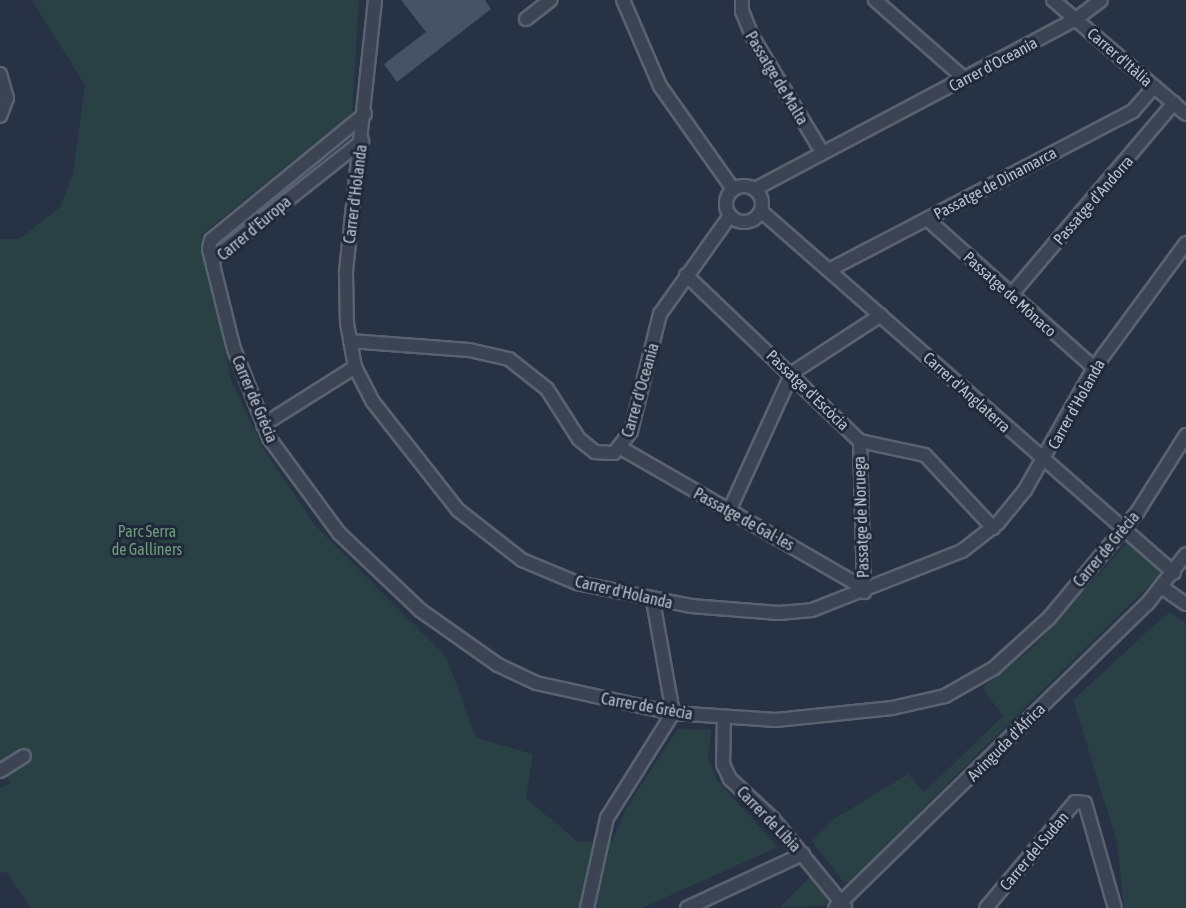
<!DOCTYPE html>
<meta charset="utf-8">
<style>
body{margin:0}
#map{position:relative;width:1186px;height:908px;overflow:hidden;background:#273244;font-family:"Asap Condensed",sans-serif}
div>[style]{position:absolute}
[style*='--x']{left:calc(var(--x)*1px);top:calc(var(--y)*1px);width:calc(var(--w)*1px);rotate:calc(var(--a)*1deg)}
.green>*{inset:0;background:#294045}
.building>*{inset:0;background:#465266}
.roads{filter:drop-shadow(2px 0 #5a6271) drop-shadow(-2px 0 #5a6271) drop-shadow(0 2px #5a6271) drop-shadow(0 -2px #5a6271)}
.minor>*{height:12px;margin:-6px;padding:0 6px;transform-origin:6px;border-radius:6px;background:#3c4453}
.minor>.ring{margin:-6px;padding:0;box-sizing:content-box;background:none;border:12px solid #3c4453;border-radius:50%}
span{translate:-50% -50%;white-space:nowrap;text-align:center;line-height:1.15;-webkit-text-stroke:6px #202939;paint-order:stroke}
.street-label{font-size:16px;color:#b9c0cd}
.park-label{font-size:16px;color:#709e7c}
</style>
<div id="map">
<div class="green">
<div style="clip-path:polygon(32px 0,359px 0,352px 113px,201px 235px,231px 380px,264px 450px,315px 525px,447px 658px,476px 738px,533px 754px,526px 798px,578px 842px,612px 842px,626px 808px,678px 729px,711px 730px,708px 759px,717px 780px,778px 847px,642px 908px,30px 908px,7px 872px,0 873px,0 788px,11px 783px,0 766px,0 239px,19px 239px,60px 207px,73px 174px,85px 85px)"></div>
<div style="clip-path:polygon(1129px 541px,1157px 565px,1160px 575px,920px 811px,924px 815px,853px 883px,843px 881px,812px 841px,834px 819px,908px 774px,924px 792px,1003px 716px,982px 688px,1032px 648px)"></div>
<div style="clip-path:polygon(1169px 612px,1186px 623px,1186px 908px,1124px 908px,1117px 842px,1073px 700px)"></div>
<div style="clip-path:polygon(811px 876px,829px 898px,826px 905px,779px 908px)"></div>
</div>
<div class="building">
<div style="clip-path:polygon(401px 0,485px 0,491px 9px,397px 82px,384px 64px,426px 32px)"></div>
</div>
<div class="roads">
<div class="minor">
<div style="--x:375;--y:0;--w:275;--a:96.1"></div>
<div style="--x:346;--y:273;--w:50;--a:88.9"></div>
<div style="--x:347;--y:323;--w:45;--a:79.7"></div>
<div style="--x:355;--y:367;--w:39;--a:63"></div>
<div style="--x:373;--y:402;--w:137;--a:51.8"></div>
<div style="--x:458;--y:510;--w:81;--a:38"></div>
<div style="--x:522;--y:560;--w:60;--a:22.7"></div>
<div style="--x:577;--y:583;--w:116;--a:11.4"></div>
<div style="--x:691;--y:606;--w:88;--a:4.5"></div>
<div style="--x:779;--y:613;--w:33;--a:-5"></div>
<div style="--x:812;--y:610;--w:161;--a:-21.5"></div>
<div style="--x:962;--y:551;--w:46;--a:-37.9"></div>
<div style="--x:998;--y:523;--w:43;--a:-50.7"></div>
<div style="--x:1025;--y:490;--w:140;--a:-60.5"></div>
<div style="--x:1094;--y:368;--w:155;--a:-53.6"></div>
<div style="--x:623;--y:0;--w:94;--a:66.7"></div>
<div style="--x:660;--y:86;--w:126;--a:54.7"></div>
<div style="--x:742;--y:0;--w:11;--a:90"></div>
<div style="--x:742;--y:11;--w:27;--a:68"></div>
<div style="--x:752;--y:36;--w:135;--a:58.9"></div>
<div style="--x:875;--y:0;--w:120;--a:41.3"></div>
<div style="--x:1053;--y:0;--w:175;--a:40.6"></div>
<div style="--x:526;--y:19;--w:31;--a:-38"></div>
<div style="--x:0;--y:74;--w:25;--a:74"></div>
<div style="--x:7;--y:98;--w:19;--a:111"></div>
<div style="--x:365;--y:114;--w:199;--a:140.7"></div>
<div style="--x:211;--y:240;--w:9;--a:103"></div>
<div style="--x:209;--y:249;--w:103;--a:76"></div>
<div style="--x:234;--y:349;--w:96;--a:68.5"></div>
<div style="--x:269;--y:438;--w:118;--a:53.6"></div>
<div style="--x:339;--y:533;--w:112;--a:43.5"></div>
<div style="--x:420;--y:610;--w:95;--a:35.2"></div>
<div style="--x:498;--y:665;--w:42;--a:25.3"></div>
<div style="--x:536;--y:683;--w:140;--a:12.4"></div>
<div style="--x:673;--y:713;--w:103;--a:3.9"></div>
<div style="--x:776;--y:720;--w:117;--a:-5.9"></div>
<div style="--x:892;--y:708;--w:54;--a:-12.8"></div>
<div style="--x:945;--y:696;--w:56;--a:-29.7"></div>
<div style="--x:994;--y:668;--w:74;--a:-42.3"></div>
<div style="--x:1049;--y:618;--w:139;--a:-50.2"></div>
<div style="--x:1138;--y:511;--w:90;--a:-57.7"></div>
<div class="ring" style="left:726px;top:186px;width:24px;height:24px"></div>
<div style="--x:755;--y:189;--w:363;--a:-27.9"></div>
<div style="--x:1076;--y:19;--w:31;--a:-37"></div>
<div style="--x:761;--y:211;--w:549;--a:41.23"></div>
<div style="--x:927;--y:219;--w:224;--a:41.7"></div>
<div style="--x:213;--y:266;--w:8;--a:-83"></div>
<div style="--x:214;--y:258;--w:189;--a:-38.3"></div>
<div style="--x:829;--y:270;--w:343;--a:-27.6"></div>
<div style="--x:1133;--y:111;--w:32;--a:-49"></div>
<div style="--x:686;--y:275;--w:240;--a:43.7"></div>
<div style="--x:860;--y:441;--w:66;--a:12.2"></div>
<div style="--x:925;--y:455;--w:100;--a:47"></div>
<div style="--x:1011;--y:295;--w:252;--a:-49.7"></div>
<div style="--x:350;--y:341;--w:119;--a:4.3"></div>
<div style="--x:469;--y:350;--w:41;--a:12.7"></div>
<div style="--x:509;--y:359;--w:48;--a:38.3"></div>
<div style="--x:547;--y:389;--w:59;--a:57.4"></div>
<div style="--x:579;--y:439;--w:21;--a:39"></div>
<div style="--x:595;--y:452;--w:19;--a:3"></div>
<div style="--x:614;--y:453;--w:28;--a:-52"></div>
<div style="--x:631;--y:431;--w:121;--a:-76.1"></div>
<div style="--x:660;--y:314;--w:120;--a:-54.5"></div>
<div style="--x:263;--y:425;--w:109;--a:-32.2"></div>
<div style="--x:860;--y:441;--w:151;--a:88.5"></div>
<div style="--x:621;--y:448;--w:270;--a:30"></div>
<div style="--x:855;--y:583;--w:13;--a:45"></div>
<div style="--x:730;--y:509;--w:149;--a:-65.5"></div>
<div style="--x:792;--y:373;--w:106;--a:-33.1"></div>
<div style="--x:1163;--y:588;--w:28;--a:35"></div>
<div style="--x:724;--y:718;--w:46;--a:91.2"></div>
<div style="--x:723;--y:764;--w:17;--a:65"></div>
<div style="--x:730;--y:779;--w:59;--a:42.9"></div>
<div style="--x:773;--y:819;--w:114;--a:50.7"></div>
<div style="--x:0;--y:771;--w:28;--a:-32"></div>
<div style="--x:587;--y:908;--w:92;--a:-77.5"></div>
<div style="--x:607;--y:818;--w:124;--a:-57.8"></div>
<div style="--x:673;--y:713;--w:114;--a:-100.1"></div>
<div style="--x:687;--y:908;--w:128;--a:-25"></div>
<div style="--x:835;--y:908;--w:436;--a:-44.3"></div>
<div style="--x:1147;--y:604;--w:63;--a:-52"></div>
<div style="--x:986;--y:908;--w:138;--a:-50"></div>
<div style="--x:1075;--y:802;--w:10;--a:6"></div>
<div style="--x:1085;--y:803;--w:109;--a:74.1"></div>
</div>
</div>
<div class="street-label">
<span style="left:1120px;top:57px;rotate:41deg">Carrer d'Itàlia</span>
<span style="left:993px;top:64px;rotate:-28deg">Carrer d'Oceania</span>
<span style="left:777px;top:78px;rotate:59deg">Passatge de Malta</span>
<span style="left:995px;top:183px;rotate:-28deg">Passatge de Dinamarca</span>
<span style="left:355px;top:194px;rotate:-83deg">Carrer d'Holanda</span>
<span style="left:1093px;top:200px;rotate:-49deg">Passatge d'Andorra</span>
<span style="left:254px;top:228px;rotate:-40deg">Carrer d'Europa</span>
<span style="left:1010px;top:294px;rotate:42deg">Passatge de Mònaco</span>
<span style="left:640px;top:390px;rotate:-74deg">Carrer d'Oceania</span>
<span style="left:808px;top:390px;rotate:44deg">Passatge d'Escòcia</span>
<span style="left:967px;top:392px;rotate:42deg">Carrer d'Anglaterra</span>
<span style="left:255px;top:399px;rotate:67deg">Carrer de Grècia</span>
<span style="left:1076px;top:404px;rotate:-61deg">Carrer d'Holanda</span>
<span style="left:861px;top:517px;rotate:-92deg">Passatge de Noruega</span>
<span style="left:744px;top:519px;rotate:29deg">Passatge de Gal·les</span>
<span style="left:1106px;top:549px;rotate:-50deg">Carrer de Grècia</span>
<span style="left:624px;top:592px;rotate:13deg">Carrer d'Holanda</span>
<span style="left:647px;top:706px;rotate:10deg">Carrer de Grècia</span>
<span style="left:1006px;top:742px;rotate:-45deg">Avinguda d'Àfrica</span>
<span style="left:769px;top:819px;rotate:46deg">Carrer de Líbia</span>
<span style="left:1034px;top:851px;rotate:-50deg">Carrer del Sudan</span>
</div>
<div class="park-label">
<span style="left:147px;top:540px">Parc Serra<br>de Galliners</span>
</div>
</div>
